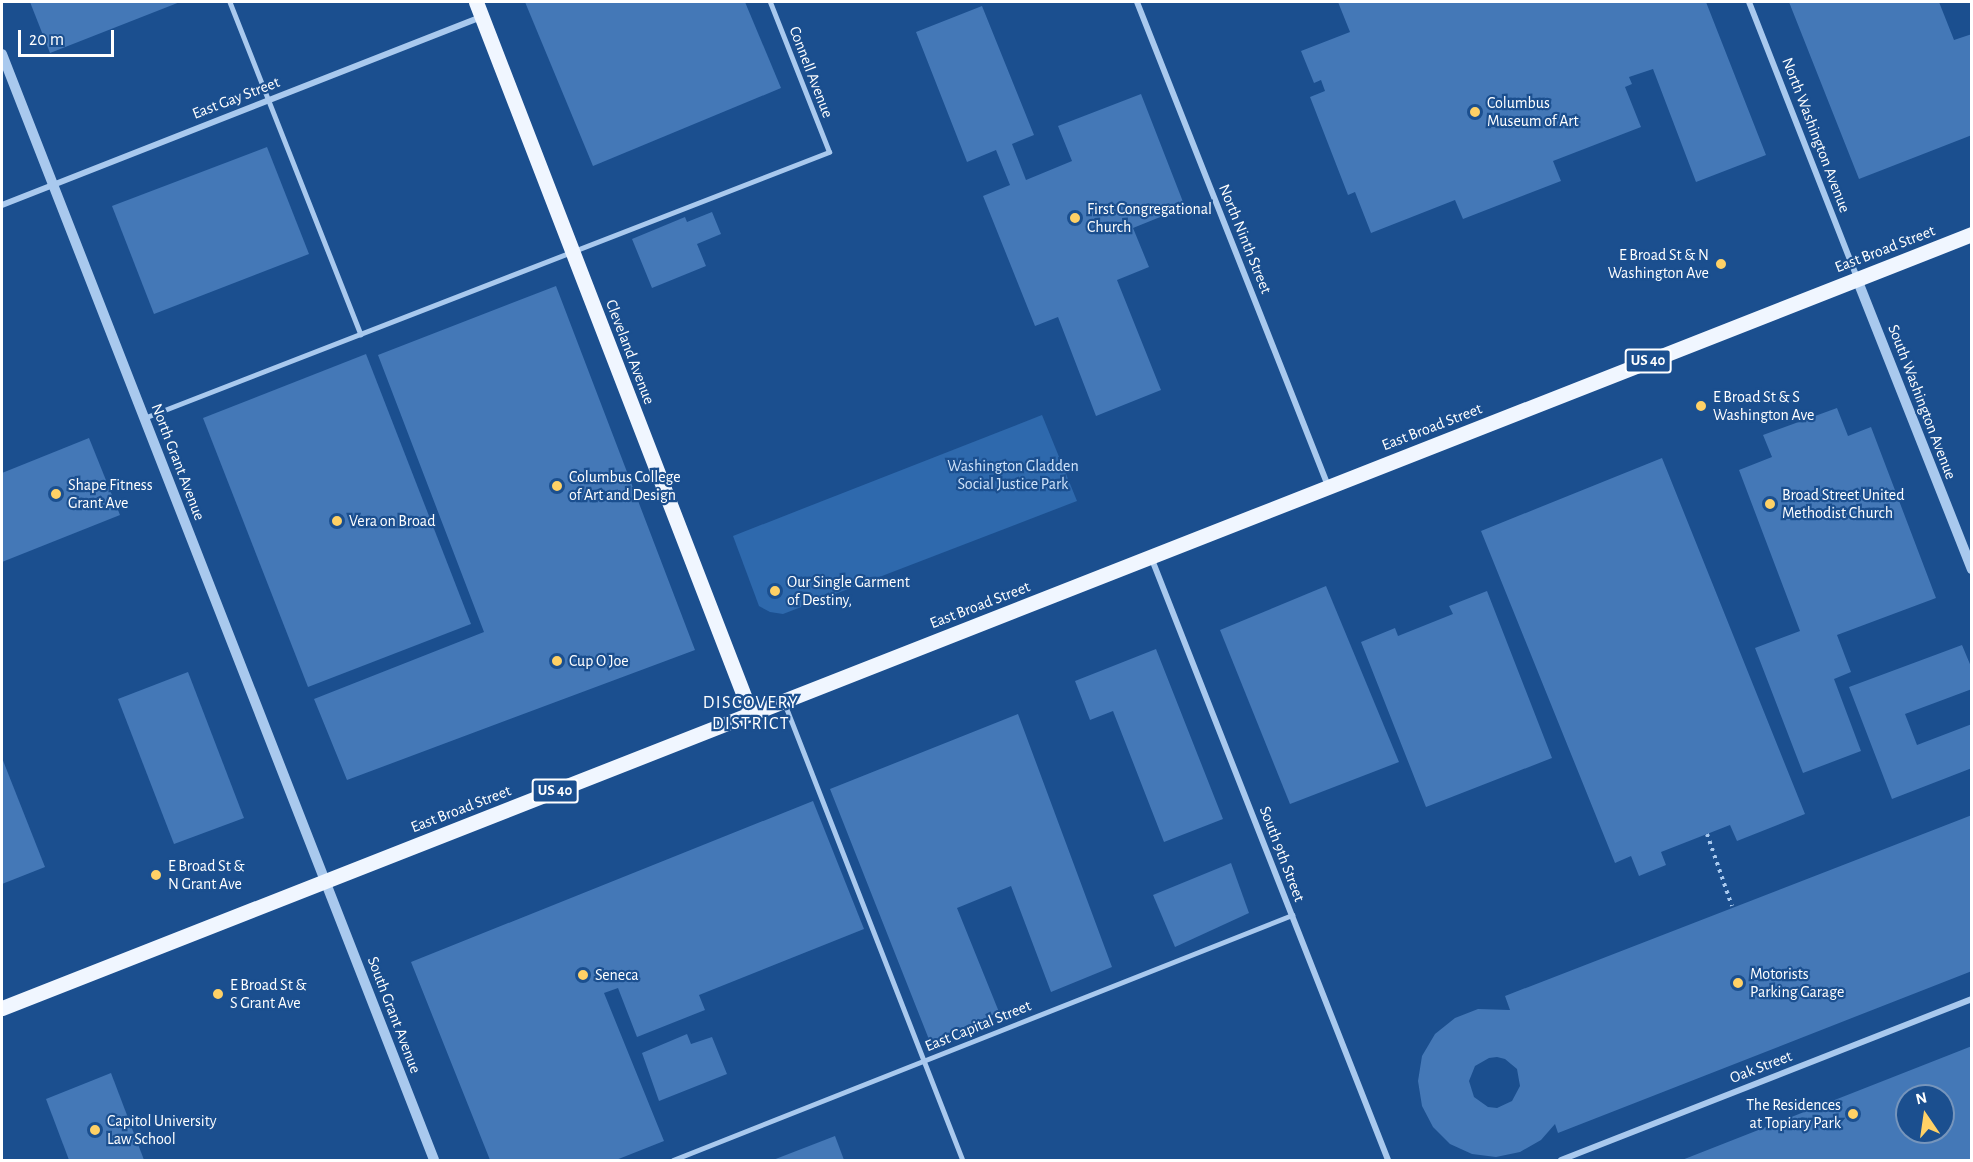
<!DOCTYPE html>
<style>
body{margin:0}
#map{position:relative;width:1973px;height:1162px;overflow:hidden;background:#1b4f8f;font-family:"Alegreya Sans",sans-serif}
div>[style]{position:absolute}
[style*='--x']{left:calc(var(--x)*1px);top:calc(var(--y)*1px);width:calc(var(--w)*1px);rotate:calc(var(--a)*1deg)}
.green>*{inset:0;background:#2e69ad}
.building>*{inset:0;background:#4478b7}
.path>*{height:4px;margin-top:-2px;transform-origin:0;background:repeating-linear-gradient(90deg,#a9c9ee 0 3px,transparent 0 7.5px)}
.service>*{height:4.5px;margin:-2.25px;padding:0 2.25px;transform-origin:2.25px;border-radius:2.25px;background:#a9c9ee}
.minor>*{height:6px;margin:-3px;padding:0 3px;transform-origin:3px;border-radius:3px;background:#a9c9ee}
.tertiary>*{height:10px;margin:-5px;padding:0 5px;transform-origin:5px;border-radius:5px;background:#a9c9ee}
.primary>*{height:15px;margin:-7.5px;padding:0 7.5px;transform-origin:7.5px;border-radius:7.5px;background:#f0f6ff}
.dots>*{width:16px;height:16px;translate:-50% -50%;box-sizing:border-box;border:3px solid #1b4f8f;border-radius:50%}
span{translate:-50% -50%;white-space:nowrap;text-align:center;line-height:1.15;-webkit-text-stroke:4.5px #1b4f8f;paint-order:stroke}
.shield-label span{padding:2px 4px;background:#1b4f8f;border:2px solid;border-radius:4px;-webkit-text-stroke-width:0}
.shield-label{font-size:15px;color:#fff;font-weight:700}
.street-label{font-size:16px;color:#fff}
.poi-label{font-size:16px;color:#fff}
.left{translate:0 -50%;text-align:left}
.right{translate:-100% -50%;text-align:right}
.park-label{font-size:16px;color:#cfe3fa}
.neighbourhood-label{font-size:18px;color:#fff;letter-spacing:1.5px}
.frame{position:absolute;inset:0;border:3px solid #fff;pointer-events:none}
.north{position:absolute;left:1895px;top:1084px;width:60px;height:60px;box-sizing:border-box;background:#1b4f8f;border:2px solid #7695bc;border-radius:50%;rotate:347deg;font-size:16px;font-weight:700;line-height:24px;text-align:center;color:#fff}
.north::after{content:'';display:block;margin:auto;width:21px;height:27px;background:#ffd166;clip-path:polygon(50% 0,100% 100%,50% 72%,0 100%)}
.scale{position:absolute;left:18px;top:30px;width:96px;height:27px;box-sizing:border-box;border:3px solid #fff;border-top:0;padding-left:8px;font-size:18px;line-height:21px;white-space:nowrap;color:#fff;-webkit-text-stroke:4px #1b4f8f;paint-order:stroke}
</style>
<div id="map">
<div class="green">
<div style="clip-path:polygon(1042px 415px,1077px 501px,783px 614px,770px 612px,759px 606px,733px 536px)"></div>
</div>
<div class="building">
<div style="clip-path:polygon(30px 2px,180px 2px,50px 53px)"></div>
<div style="clip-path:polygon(525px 2px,745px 2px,781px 88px,593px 166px)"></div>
<div style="clip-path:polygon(1338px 2px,1706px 2px,1766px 155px,1696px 182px,1653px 69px,1629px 77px,1632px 84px,1625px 87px,1641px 127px,1553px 161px,1561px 181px,1463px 219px,1455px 200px,1371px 233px,1355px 192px,1348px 195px,1310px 97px,1325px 91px,1321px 80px,1314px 83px,1301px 51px,1350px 32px)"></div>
<div style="clip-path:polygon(1789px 2px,1939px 2px,1954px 40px,1972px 34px,1972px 135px,1859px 179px)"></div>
<div style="clip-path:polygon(982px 6px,1034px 135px,1012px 144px,1026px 180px,1072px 161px,1058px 126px,1141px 94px,1185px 207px,1133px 228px,1149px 267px,1117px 280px,1161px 390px,1096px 416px,1058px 317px,1035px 326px,983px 196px,1010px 185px,996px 150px,967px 162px,916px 32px)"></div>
<div style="clip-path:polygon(267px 147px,309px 254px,154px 314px,112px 206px)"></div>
<div style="clip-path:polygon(712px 212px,721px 234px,697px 244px,706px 266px,652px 288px,632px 239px,685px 217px,687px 222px)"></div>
<div style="clip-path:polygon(556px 286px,695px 650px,347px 780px,314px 699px,484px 632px,378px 355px)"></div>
<div style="clip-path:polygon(366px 354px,471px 624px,308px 687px,203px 418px)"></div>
<div style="clip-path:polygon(1837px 408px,1848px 436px,1871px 427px,1936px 598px,1837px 635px,1851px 672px,1834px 679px,1861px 751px,1803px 773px,1755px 648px,1800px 631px,1739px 470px,1772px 457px,1763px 435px)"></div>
<div style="clip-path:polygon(89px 438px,120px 515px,2px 562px,2px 473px)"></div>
<div style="clip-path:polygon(1662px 458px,1805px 814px,1737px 841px,1730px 825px,1661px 852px,1666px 865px,1639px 876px,1631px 856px,1615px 863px,1481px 531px)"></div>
<div style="clip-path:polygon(1326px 586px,1399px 762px,1290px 804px,1220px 630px)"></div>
<div style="clip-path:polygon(1487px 591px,1552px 758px,1426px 807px,1361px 642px,1395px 628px,1398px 636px,1453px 614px,1449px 606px)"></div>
<div style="clip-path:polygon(1962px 645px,1972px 669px,1972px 689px,1905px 714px,1917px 745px,1972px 724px,1972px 768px,1892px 799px,1849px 687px)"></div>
<div style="clip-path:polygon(1156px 649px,1223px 819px,1164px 842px,1113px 711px,1090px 720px,1075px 681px)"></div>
<div style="clip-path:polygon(188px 672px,244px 818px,174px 844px,118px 699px)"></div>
<div style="clip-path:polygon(1018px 714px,1112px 967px,1051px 992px,1011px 886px,957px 908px,999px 1012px,930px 1042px,830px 789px)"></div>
<div style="clip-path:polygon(2px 758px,45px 867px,2px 884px)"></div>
<div style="clip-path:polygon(813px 801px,864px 929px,699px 995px,705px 1010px,637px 1037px,618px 988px,604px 993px,664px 1141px,616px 1160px,490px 1160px,411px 962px)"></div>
<div style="clip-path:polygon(evenodd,1972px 815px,1972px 971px,1558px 1133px,1555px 1124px,1541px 1140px,1520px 1152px,1496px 1157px,1472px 1154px,1450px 1144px,1433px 1127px,1422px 1106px,1418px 1081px,1422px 1056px,1435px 1034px,1455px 1018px,1478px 1009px,1510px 1010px,1505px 996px,1972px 815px,1497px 1057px,1505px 1059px,1517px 1069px,1520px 1086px,1512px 1101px,1497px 1108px,1488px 1107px,1474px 1097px,1469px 1081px,1475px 1066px,1489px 1058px,1497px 1057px)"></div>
<div style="clip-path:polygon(1231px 863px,1249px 913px,1175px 947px,1153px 895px)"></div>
<div style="clip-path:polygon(687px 1034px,691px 1044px,712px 1037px,727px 1074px,659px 1101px,642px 1053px)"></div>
<div style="clip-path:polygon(evenodd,1972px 1046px,1972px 1160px,1682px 1160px,1972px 1046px,1907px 1096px,1943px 1096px,1943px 1132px,1907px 1132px,1907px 1096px)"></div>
<div style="clip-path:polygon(111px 1073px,144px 1160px,69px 1160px,46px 1099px)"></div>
<div style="clip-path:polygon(835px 1136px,844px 1160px,773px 1160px)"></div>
</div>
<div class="path">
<div style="--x:1707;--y:834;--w:76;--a:70.9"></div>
</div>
<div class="service">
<div style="--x:230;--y:2;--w:357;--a:68.5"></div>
<div style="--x:144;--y:418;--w:735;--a:-21.22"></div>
<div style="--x:829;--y:152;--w:161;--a:-111.5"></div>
<div style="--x:785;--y:704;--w:490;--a:68.7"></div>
<div style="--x:673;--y:1160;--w:666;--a:-21.59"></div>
</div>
<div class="minor">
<div style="--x:1137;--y:2;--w:520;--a:68.46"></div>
<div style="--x:1749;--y:2;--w:296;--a:68.6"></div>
<div style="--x:2;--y:205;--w:515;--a:-21.43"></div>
<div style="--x:1151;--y:557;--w:648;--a:68.54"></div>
<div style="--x:1561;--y:1160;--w:441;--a:-21.4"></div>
</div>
<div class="tertiary">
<div style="--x:2;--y:54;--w:1187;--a:68.66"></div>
<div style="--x:1857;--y:279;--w:312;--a:68.4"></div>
</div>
<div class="primary">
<div style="--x:476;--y:2;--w:763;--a:68.88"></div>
<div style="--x:2;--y:1008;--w:2117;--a:-21.45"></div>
</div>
<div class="dots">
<div style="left:1475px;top:112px;background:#ffd166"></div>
<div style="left:1075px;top:218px;background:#ffd166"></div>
<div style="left:1721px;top:264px;background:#ffd166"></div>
<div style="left:1701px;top:406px;background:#ffd166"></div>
<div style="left:557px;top:486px;background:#ffd166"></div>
<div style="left:56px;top:494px;background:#ffd166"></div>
<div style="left:1770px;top:504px;background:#ffd166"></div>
<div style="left:337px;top:521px;background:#ffd166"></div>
<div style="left:775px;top:591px;background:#ffd166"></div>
<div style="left:557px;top:661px;background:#ffd166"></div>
<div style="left:156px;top:875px;background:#ffd166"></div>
<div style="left:583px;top:975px;background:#ffd166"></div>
<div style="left:1738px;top:983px;background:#ffd166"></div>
<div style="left:218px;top:994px;background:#ffd166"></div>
<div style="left:1853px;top:1114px;background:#ffd166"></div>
<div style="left:95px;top:1130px;background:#ffd166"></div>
</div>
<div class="shield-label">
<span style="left:1648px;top:361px">US 40</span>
<span style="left:555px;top:791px">US 40</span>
</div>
<div class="street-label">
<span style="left:811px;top:72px;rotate:69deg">Connell Avenue</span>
<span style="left:236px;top:98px;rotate:-21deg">East Gay Street</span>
<span style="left:1816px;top:135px;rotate:69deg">North Washington Avenue</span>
<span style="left:1245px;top:239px;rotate:68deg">North Ninth Street</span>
<span style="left:1885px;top:249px;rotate:-21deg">East Broad Street</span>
<span style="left:630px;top:352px;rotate:69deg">Cleveland Avenue</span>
<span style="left:1922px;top:402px;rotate:69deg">South Washington Avenue</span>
<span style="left:1432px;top:427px;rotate:-21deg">East Broad Street</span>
<span style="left:178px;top:462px;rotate:69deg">North Grant Avenue</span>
<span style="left:980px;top:605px;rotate:-21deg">East Broad Street</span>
<span style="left:461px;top:809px;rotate:-21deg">East Broad Street</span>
<span style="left:1282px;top:854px;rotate:69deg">South 9th Street</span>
<span style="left:394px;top:1015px;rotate:69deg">South Grant Avenue</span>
<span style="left:978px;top:1026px;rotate:-22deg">East Capital Street</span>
<span style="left:1761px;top:1067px;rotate:-21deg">Oak Street</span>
</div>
<div class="poi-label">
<span class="left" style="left:1487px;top:112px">Columbus<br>Museum of Art</span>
<span class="left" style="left:1087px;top:218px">First Congregational<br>Church</span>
<span class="right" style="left:1709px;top:264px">E Broad St &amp; N<br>Washington Ave</span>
<span class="left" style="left:1713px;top:406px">E Broad St &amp; S<br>Washington Ave</span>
<span class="left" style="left:569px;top:486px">Columbus College<br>of Art and Design</span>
<span class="left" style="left:68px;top:494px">Shape Fitness<br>Grant Ave</span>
<span class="left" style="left:1782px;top:504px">Broad Street United<br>Methodist Church</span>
<span class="left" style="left:349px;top:521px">Vera on Broad</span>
<span class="left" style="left:787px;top:591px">Our Single Garment<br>of Destiny,</span>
<span class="left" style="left:569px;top:661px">Cup O Joe</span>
<span class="left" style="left:168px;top:875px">E Broad St &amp;<br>N Grant Ave</span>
<span class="left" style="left:1750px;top:983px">Motorists<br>Parking Garage</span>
<span class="left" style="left:595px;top:975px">Seneca</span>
<span class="left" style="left:230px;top:994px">E Broad St &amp;<br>S Grant Ave</span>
<span class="right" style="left:1841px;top:1114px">The Residences<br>at Topiary Park</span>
<span class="left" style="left:107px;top:1130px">Capitol University<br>Law School</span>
</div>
<div class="park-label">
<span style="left:1013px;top:475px">Washington Gladden<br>Social Justice Park</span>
</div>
<div class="neighbourhood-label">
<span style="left:751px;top:714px">DISCOVERY<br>DISTRICT</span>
</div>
<div class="frame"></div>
<div class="north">N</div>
<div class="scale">20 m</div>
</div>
